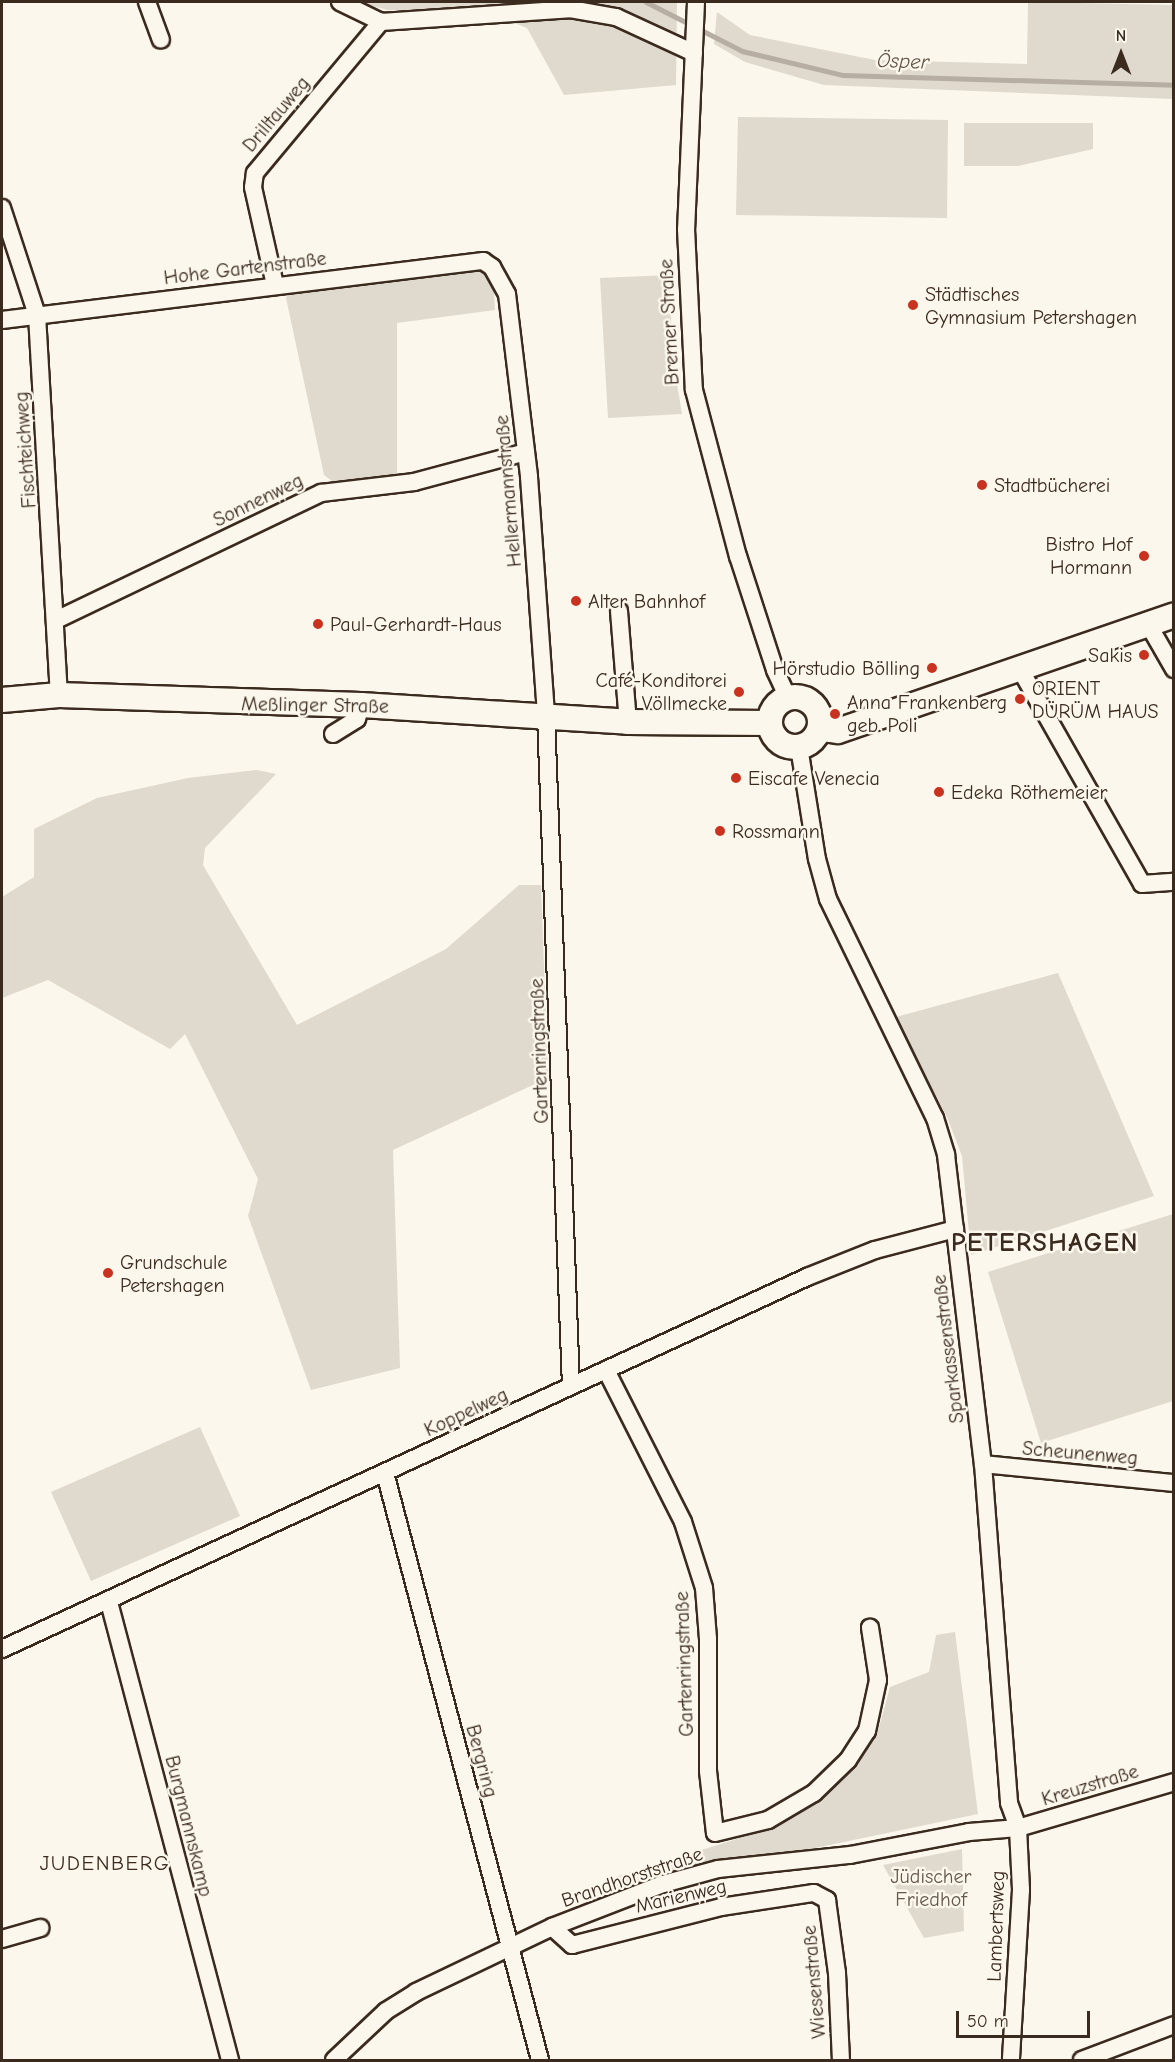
<!DOCTYPE html>
<meta charset="utf-8">
<style>
body{margin:0}
#map{position:relative;width:1175px;height:2062px;overflow:hidden;background:#fbf7ec;font-family:"Comic Neue",sans-serif}
div>[style]{position:absolute}
[style*='--x']{left:calc(var(--x)*1px);top:calc(var(--y)*1px);width:calc(var(--w)*1px);rotate:calc(var(--a)*1deg)}
.green>*{inset:0;background:#dfd9ce}
.stream>*{height:5px;margin:-2.5px;padding:0 2.5px;transform-origin:2.5px;border-radius:2.5px;background:#b6aea2}
.roads{filter:drop-shadow(2px 0 #3b2a1e) drop-shadow(-2px 0 #3b2a1e) drop-shadow(0 2px #3b2a1e) drop-shadow(0 -2px #3b2a1e)}
.street>*{height:16px;margin:-8px;padding:0 8px;transform-origin:8px;border-radius:8px;background:#fbf7ec}
.secondary>*{height:24px;margin:-12px;padding:0 12px;transform-origin:12px;border-radius:12px;background:#fbf7ec}
.secondary>.ring{margin:-12px;padding:0;box-sizing:content-box;background:none;border:24px solid #fbf7ec;border-radius:50%}
.dots>*{width:16px;height:16px;translate:-50% -50%;box-sizing:border-box;border:3px solid #fbf7ec;border-radius:50%}
span{translate:-50% -50%;white-space:nowrap;text-align:center;line-height:1.15;-webkit-text-stroke:5px #fbf7ec;paint-order:stroke}
.street-label{font-size:20px;color:#3b2a1e}
.poi-label{font-size:20px;color:#3b2a1e}
.left{translate:0 -50%;text-align:left}
.right{translate:-100% -50%;text-align:right}
.park-label{font-size:20px;color:#64564a}
.water-label{font-size:21px;color:#605246;font-style:italic}
.neighbourhood-label{font-size:21px;color:#3b2a1e;letter-spacing:1.5px}
.district-label{font-size:26px;color:#3b2a1e;font-weight:700;letter-spacing:1.5px}
.frame{position:absolute;inset:0;border:3px solid #3b2a1e;pointer-events:none}
.north{position:absolute;left:1091px;top:24px;width:60px;height:60px;-webkit-text-stroke:4px #fbf7ec;paint-order:stroke;rotate:0deg;font-size:16px;font-weight:700;line-height:24px;text-align:center;color:#3b2a1e}
.north::after{content:'';display:block;margin:auto;width:21px;height:27px;background:#3b2a1e;clip-path:polygon(50% 0,100% 100%,50% 72%,0 100%)}
.scale{position:absolute;left:956px;top:2011px;width:134px;height:27px;box-sizing:border-box;border:3px solid #3b2a1e;border-top:0;padding-left:8px;font-size:18px;line-height:21px;white-space:nowrap;color:#3b2a1e;-webkit-text-stroke:4px #fbf7ec;paint-order:stroke}
</style>
<div id="map">
<div class="green">
<div style="clip-path:polygon(356px 2px,677px 2px,676px 85px,564px 95px,527px 28px,479px 9px,388px 10px)"></div>
<div style="clip-path:polygon(1028px 2px,1173px 5px,1173px 99px,824px 85px,745px 62px,714px 44px,717px 12px,750px 35px,875px 60px,1027px 64px)"></div>
<div style="clip-path:polygon(738px 117px,948px 120px,947px 218px,736px 215px)"></div>
<div style="clip-path:polygon(964px 123px,1093px 123px,1093px 149px,1018px 166px,964px 166px)"></div>
<div style="clip-path:polygon(480px 268px,493px 279px,495px 310px,397px 323px,397px 478px,336px 484px,324px 475px,286px 298px,290px 291px)"></div>
<div style="clip-path:polygon(670px 275px,672px 354px,682px 414px,608px 418px,600px 278px)"></div>
<div style="clip-path:polygon(257px 770px,276px 774px,205px 848px,203px 865px,297px 1025px,446px 949px,519px 885px,541px 885px,548px 1078px,393px 1150px,400px 1368px,311px 1390px,248px 1216px,258px 1179px,185px 1034px,170px 1049px,48px 980px,2px 998px,2px 897px,34px 877px,34px 829px,97px 798px,188px 778px)"></div>
<div style="clip-path:polygon(1058px 973px,1154px 1196px,971px 1255px,962px 1156px,947px 1117px,896px 1017px)"></div>
<div style="clip-path:polygon(1173px 1214px,1173px 1401px,1041px 1443px,988px 1272px)"></div>
<div style="clip-path:polygon(200px 1427px,240px 1516px,91px 1581px,51px 1492px)"></div>
<div style="clip-path:polygon(955px 1632px,978px 1814px,777px 1856px,708px 1866px,612px 1894px,612px 1878px,769px 1829px,816px 1801px,856px 1765px,877px 1735px,890px 1687px,929px 1672px,936px 1635px)"></div>
<div style="clip-path:polygon(962px 1849px,964px 1931px,924px 1938px,883px 1865px)"></div>
</div>
<div class="stream">
<div style="--x:646;--y:2;--w:108;--a:27"></div>
<div style="--x:742;--y:51;--w:104;--a:13.4"></div>
<div style="--x:843;--y:75;--w:331;--a:1.7"></div>
</div>
<div class="roads">
<div class="street">
<div style="--x:147;--y:2;--w:40;--a:69.8"></div>
<div style="--x:340;--y:2;--w:46;--a:26"></div>
<div style="--x:381;--y:22;--w:189;--a:-3.9"></div>
<div style="--x:570;--y:9;--w:47;--a:9.9"></div>
<div style="--x:616;--y:17;--w:86;--a:24.8"></div>
<div style="--x:696;--y:2;--w:227;--a:92.5"></div>
<div style="--x:686;--y:229;--w:161;--a:87.2"></div>
<div style="--x:694;--y:390;--w:172;--a:75.2"></div>
<div style="--x:738;--y:556;--w:120;--a:72"></div>
<div style="--x:775;--y:670;--w:31;--a:65"></div>
<div style="--x:2;--y:208;--w:113;--a:71.9"></div>
<div style="--x:37;--y:315;--w:381;--a:86.7"></div>
<div style="--x:275;--y:285;--w:100;--a:-102.7"></div>
<div style="--x:253;--y:187;--w:14;--a:-82"></div>
<div style="--x:255;--y:173;--w:197;--a:-50.2"></div>
<div style="--x:2;--y:320;--w:485;--a:-7"></div>
<div style="--x:483;--y:261;--w:11;--a:34"></div>
<div style="--x:492;--y:267;--w:31;--a:61"></div>
<div style="--x:507;--y:294;--w:184;--a:83.1"></div>
<div style="--x:529;--y:477;--w:239;--a:85.9"></div>
<div style="--x:546;--y:715;--w:671;--a:87.87"></div>
<div style="--x:619;--y:611;--w:111;--a:85.4"></div>
<div style="--x:56;--y:620;--w:294;--a:-25.6"></div>
<div style="--x:321;--y:493;--w:94;--a:-6.7"></div>
<div style="--x:414;--y:482;--w:116;--a:-15"></div>
<div style="--x:1148;--y:624;--w:52;--a:60"></div>
<div style="--x:1020;--y:669;--w:247;--a:60.4"></div>
<div style="--x:1142;--y:884;--w:32;--a:-4"></div>
<div style="--x:333;--y:734;--w:28;--a:-32"></div>
<div style="--x:357;--y:719;--w:15;--a:-74"></div>
<div style="--x:799;--y:747;--w:113;--a:80.9"></div>
<div style="--x:817;--y:859;--w:41;--a:74.6"></div>
<div style="--x:828;--y:899;--w:244;--a:64"></div>
<div style="--x:935;--y:1118;--w:39;--a:73"></div>
<div style="--x:946;--y:1155;--w:311;--a:83.2"></div>
<div style="--x:983;--y:1464;--w:340;--a:85.6"></div>
<div style="--x:1009;--y:1803;--w:27;--a:70"></div>
<div style="--x:1018;--y:1828;--w:62;--a:87.2"></div>
<div style="--x:1021;--y:1890;--w:170;--a:93.4"></div>
<div style="--x:606;--y:1370;--w:170;--a:63.1"></div>
<div style="--x:683;--y:1522;--w:69;--a:72.3"></div>
<div style="--x:704;--y:1588;--w:51;--a:85.5"></div>
<div style="--x:708;--y:1639;--w:132;--a:90"></div>
<div style="--x:708;--y:1771;--w:62;--a:83.6"></div>
<div style="--x:715;--y:1833;--w:55;--a:-13.8"></div>
<div style="--x:768;--y:1820;--w:53;--a:-30.4"></div>
<div style="--x:814;--y:1793;--w:47;--a:-44.1"></div>
<div style="--x:848;--y:1760;--w:35;--a:-57"></div>
<div style="--x:867;--y:1731;--w:52;--a:-77.8"></div>
<div style="--x:878;--y:1680;--w:53;--a:-98.7"></div>
<div style="--x:983;--y:1464;--w:192;--a:5.7"></div>
<div style="--x:385;--y:1473;--w:607;--a:75.21"></div>
<div style="--x:109;--y:1602;--w:474;--a:75.2"></div>
<div style="--x:2;--y:1649;--w:887;--a:-24.8"></div>
<div style="--x:807;--y:1277;--w:73;--a:-21.7"></div>
<div style="--x:875;--y:1250;--w:83;--a:-14.7"></div>
<div style="--x:552;--y:1927;--w:27;--a:42"></div>
<div style="--x:572;--y:1945;--w:154;--a:-14.3"></div>
<div style="--x:721;--y:1907;--w:94;--a:-8.6"></div>
<div style="--x:814;--y:1893;--w:15;--a:28"></div>
<div style="--x:827;--y:1900;--w:74;--a:82.2"></div>
<div style="--x:837;--y:1973;--w:87;--a:87.4"></div>
<div style="--x:2;--y:1939;--w:40;--a:-16"></div>
<div style="--x:334;--y:2060;--w:71;--a:-43.3"></div>
<div style="--x:386;--y:2011;--w:36;--a:-32"></div>
<div style="--x:416;--y:1992;--w:151;--a:-25.5"></div>
<div style="--x:552;--y:1927;--w:119;--a:-21.2"></div>
<div style="--x:663;--y:1884;--w:57;--a:-15.3"></div>
<div style="--x:718;--y:1869;--w:133;--a:-6.1"></div>
<div style="--x:850;--y:1855;--w:121;--a:-10.9"></div>
<div style="--x:969;--y:1832;--w:49;--a:-4.7"></div>
<div style="--x:1018;--y:1828;--w:163;--a:-16.4"></div>
<div style="--x:1082;--y:2060;--w:98;--a:-20.8"></div>
</div>
<div class="secondary">
<div class="ring" style="left:770px;top:697px;width:26px;height:26px"></div>
<div style="--x:2;--y:700;--w:57;--a:-5"></div>
<div style="--x:59;--y:695;--w:302;--a:1.9"></div>
<div style="--x:361;--y:705;--w:268;--a:3.6"></div>
<div style="--x:628;--y:722;--w:142;--a:0.4"></div>
<div style="--x:820;--y:729;--w:18;--a:6"></div>
<div style="--x:838;--y:731;--w:355;--a:-19"></div>
</div>
</div>
<div class="dots">
<div style="left:913px;top:305px;background:#c8321e"></div>
<div style="left:982px;top:485px;background:#c8321e"></div>
<div style="left:1144px;top:556px;background:#c8321e"></div>
<div style="left:576px;top:601px;background:#c8321e"></div>
<div style="left:318px;top:624px;background:#c8321e"></div>
<div style="left:1144px;top:655px;background:#c8321e"></div>
<div style="left:932px;top:668px;background:#c8321e"></div>
<div style="left:739px;top:692px;background:#c8321e"></div>
<div style="left:1020px;top:699px;background:#c8321e"></div>
<div style="left:835px;top:714px;background:#c8321e"></div>
<div style="left:736px;top:778px;background:#c8321e"></div>
<div style="left:939px;top:792px;background:#c8321e"></div>
<div style="left:720px;top:831px;background:#c8321e"></div>
<div style="left:108px;top:1273px;background:#c8321e"></div>
</div>
<div class="street-label">
<span style="left:276px;top:114px;rotate:-50deg">Drilltauweg</span>
<span style="left:245px;top:268px;rotate:-7deg">Hohe Gartenstraße</span>
<span style="left:669px;top:322px;rotate:-93deg">Bremer Straße</span>
<span style="left:25px;top:450px;rotate:-94deg">Fischteichweg</span>
<span style="left:508px;top:491px;rotate:-95deg">Hellermannstraße</span>
<span style="left:258px;top:500px;rotate:-26deg">Sonnenweg</span>
<span style="left:315px;top:705px;rotate:1deg">Meßlinger Straße</span>
<span style="left:539px;top:1051px;rotate:-92deg">Gartenringstraße</span>
<span style="left:948px;top:1349px;rotate:-97deg">Sparkassenstraße</span>
<span style="left:466px;top:1412px;rotate:-25deg">Koppelweg</span>
<span style="left:1080px;top:1453px;rotate:5deg">Scheunenweg</span>
<span style="left:684px;top:1664px;rotate:-92deg">Gartenringstraße</span>
<span style="left:482px;top:1761px;rotate:75deg">Bergring</span>
<span style="left:1090px;top:1785px;rotate:-17deg">Kreuzstraße</span>
<span style="left:189px;top:1826px;rotate:76deg">Burgmannskamp</span>
<span style="left:632px;top:1877px;rotate:-19deg">Brandhorststraße</span>
<span style="left:681px;top:1896px;rotate:-13deg">Marienweg</span>
<span style="left:996px;top:1926px;rotate:-88deg">Lambertsweg</span>
<span style="left:814px;top:1982px;rotate:-95deg">Wiesenstraße</span>
</div>
<div class="poi-label">
<span class="left" style="left:925px;top:306px">Städtisches<br>Gymnasium Petershagen</span>
<span class="left" style="left:994px;top:485px">Stadtbücherei</span>
<span class="right" style="left:1132px;top:556px">Bistro Hof<br>Hormann</span>
<span class="left" style="left:588px;top:601px">Alter Bahnhof</span>
<span class="left" style="left:330px;top:624px">Paul-Gerhardt-Haus</span>
<span class="right" style="left:1132px;top:655px">Sakis</span>
<span class="right" style="left:920px;top:668px">Hörstudio Bölling</span>
<span class="right" style="left:727px;top:692px">Café-Konditorei<br>Völlmecke</span>
<span class="left" style="left:1032px;top:700px">ORIENT<br>DÜRÜM HAUS</span>
<span class="left" style="left:847px;top:714px">Anna Frankenberg<br>geb. Poli</span>
<span class="left" style="left:748px;top:778px">Eiscafe Venecia</span>
<span class="left" style="left:951px;top:792px">Edeka Röthemeier</span>
<span class="left" style="left:732px;top:831px">Rossmann</span>
<span class="left" style="left:120px;top:1274px">Grundschule<br>Petershagen</span>
</div>
<div class="park-label">
<span style="left:931px;top:1888px">Jüdischer<br>Friedhof</span>
</div>
<div class="water-label">
<span style="left:903px;top:61px;rotate:2deg">Ösper</span>
</div>
<div class="neighbourhood-label">
<span style="left:105px;top:1863px">JUDENBERG</span>
</div>
<div class="district-label">
<span style="left:1045px;top:1244px">PETERSHAGEN</span>
</div>
<div class="frame"></div>
<div class="north">N</div>
<div class="scale">50 m</div>
</div>
